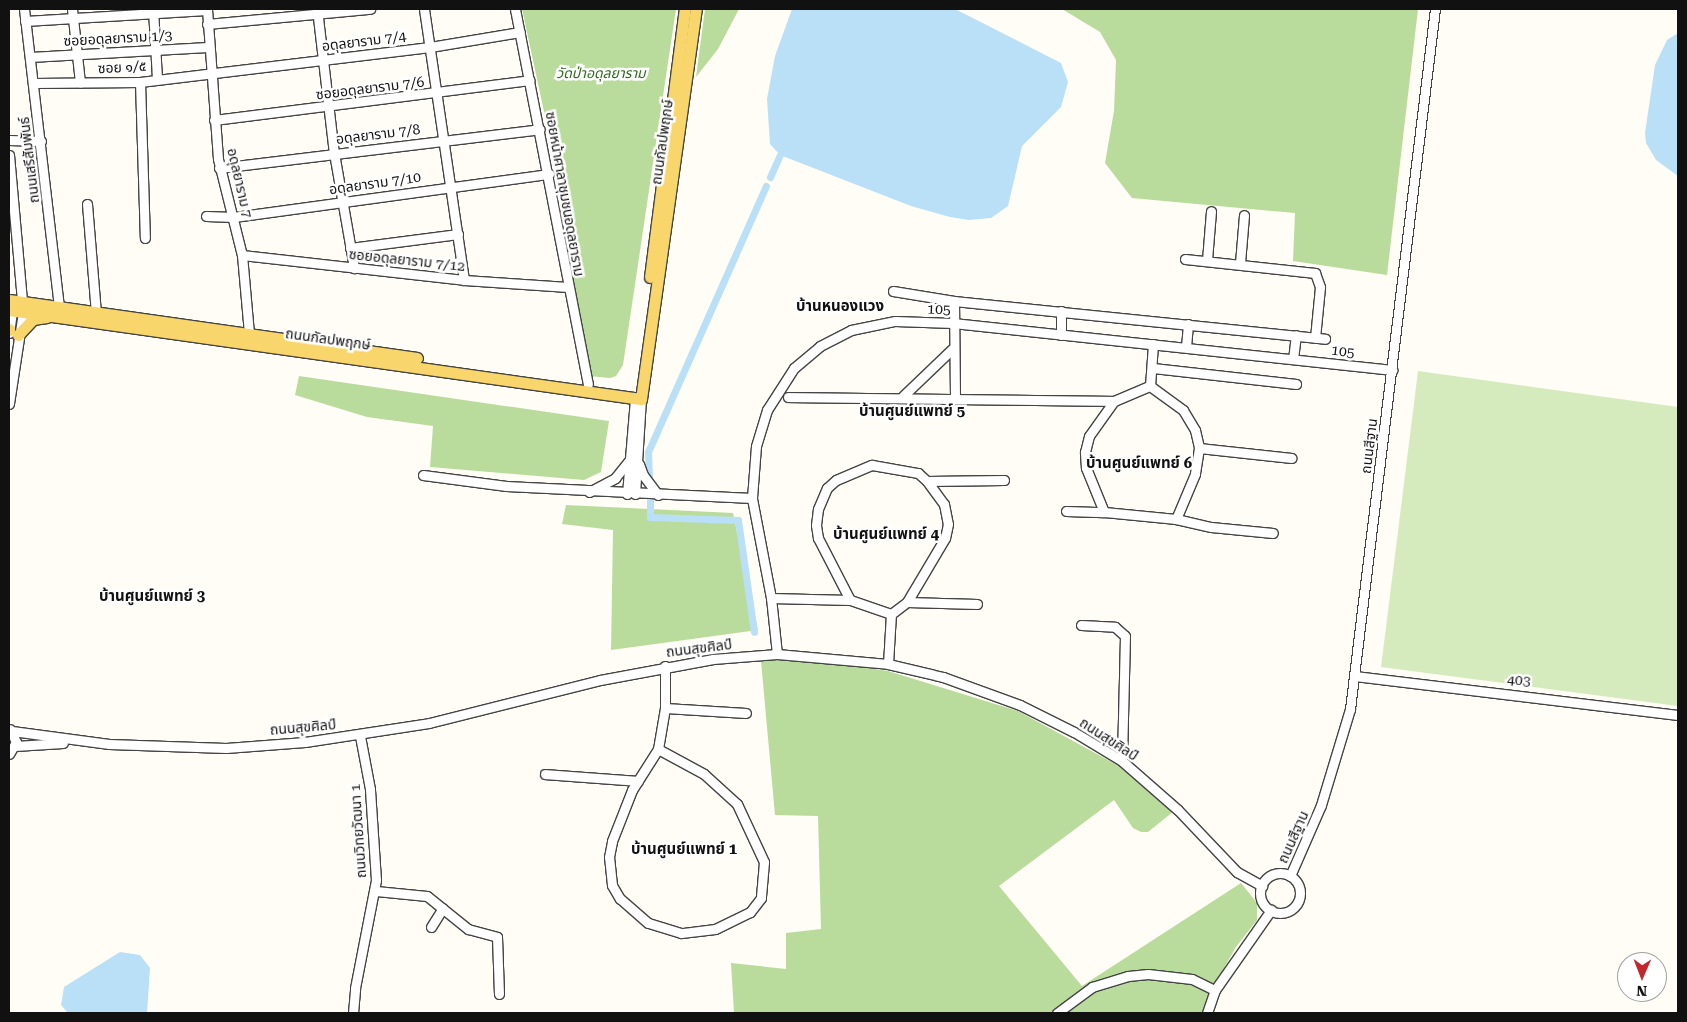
<!DOCTYPE html>
<meta charset="utf-8">
<style>
body{margin:0}
#map{position:relative;width:1687px;height:1022px;overflow:hidden;background:#fffdf5;font-family:"Roboto Serif","Noto Sans Thai",serif}
div>[style]{position:absolute}
[style*='--x']{left:calc(var(--x)*1px);top:calc(var(--y)*1px);width:calc(var(--w)*1px);rotate:calc(var(--a)*1deg)}
.green>*{inset:0;background:#d5ebbd}
.forest>*{inset:0;background:#b9dc9c}
.water>*{inset:0;background:#b9e0f7}
.canal>*{height:7px;margin:-3.5px;padding:0 3.5px;transform-origin:3.5px;border-radius:3.5px;background:#b9e0f7}
.roads{filter:drop-shadow(1px 0 #444) drop-shadow(-1px 0 #444) drop-shadow(0 1px #444) drop-shadow(0 -1px #444)}
.minor>*{height:9px;margin:-4.5px;padding:0 4.5px;transform-origin:4.5px;border-radius:4.5px;background:#fff}
.minor>.ring{margin:-4.5px;padding:0;box-sizing:content-box;background:none;border:9px solid #fff;border-radius:50%}
.major>*{height:11px;margin:-5.5px;padding:0 5.5px;transform-origin:5.5px;border-radius:5.5px;background:#f9d66b}
span{translate:-50% -50%;white-space:nowrap;text-align:center;line-height:1.15;-webkit-text-stroke:5px #fff;paint-order:stroke}
.street-label{font-size:14px;color:#111}
.park-label{font-size:14px;color:#2f6b1f;font-style:italic}
.neighbourhood-label{font-size:15px;color:#111;font-weight:700}
.frame{position:absolute;inset:0;border:10px solid #111;pointer-events:none}
.north{position:absolute;left:1617px;top:952px;width:50px;height:50px;box-sizing:border-box;background:#fff;border:1px solid #a0a0a0;border-radius:50%;rotate:181deg;font-size:14px;font-weight:700;line-height:20px;text-align:center;color:#111}
.north::after{content:'';display:block;margin:auto;width:18px;height:22px;background:#c4262e;clip-path:polygon(50% 0,100% 100%,50% 72%,0 100%)}
</style>
<div id="map">
<div class="green">
<div style="clip-path:polygon(1418px 371px,1678px 407px,1678px 706px,1381px 667px)"></div>
</div>
<div class="forest">
<div style="clip-path:polygon(522px 9px,676px 9px,623px 365px,616px 376px,610px 378px,589px 376px,557px 172px)"></div>
<div style="clip-path:polygon(705px 9px,739px 9px,718px 49px,696px 77px)"></div>
<div style="clip-path:polygon(1062px 9px,1418px 9px,1387px 275px,1293px 261px,1295px 213px,1132px 198px,1105px 163px,1114px 111px,1116px 60px,1100px 32px)"></div>
<div style="clip-path:polygon(299px 376px,609px 421px,601px 472px,584px 480px,430px 467px,433px 426px,367px 417px,295px 395px)"></div>
<div style="clip-path:polygon(566px 505px,733px 513px,758px 630px,611px 650px,613px 530px,562px 524px)"></div>
<div style="clip-path:polygon(780px 659px,836px 663px,888px 671px,1018px 711px,1119px 766px,1174px 811px,1148px 832px,1141px 832px,1133px 828px,1114px 800px,999px 886px,1082px 986px,1241px 883px,1257px 903px,1257px 920px,1236px 947px,1207px 998px,1204px 1013px,734px 1013px,731px 963px,786px 969px,786px 933px,821px 929px,818px 816px,775px 815px,761px 661px)"></div>
</div>
<div class="water">
<div style="clip-path:polygon(792px 9px,955px 9px,1061px 63px,1068px 82px,1061px 107px,1022px 146px,1008px 206px,991px 218px,969px 220px,950px 217px,911px 206px,780px 155px,770px 144px,767px 99px,775px 56px)"></div>
<div style="clip-path:polygon(1678px 33px,1678px 176px,1656px 160px,1646px 143px,1645px 133px,1655px 65px,1667px 40px)"></div>
<div style="clip-path:polygon(120px 952px,140px 955px,150px 968px,147px 1013px,68px 1013px,61px 1005px,64px 987px)"></div>
</div>
<div class="canal">
<div style="--x:770;--y:177;--w:24;--a:-66"></div>
<div style="--x:649;--y:479;--w:27;--a:-92"></div>
<div style="--x:648;--y:452;--w:291;--a:-66.1"></div>
<div style="--x:650;--y:500;--w:17;--a:90"></div>
<div style="--x:650;--y:517;--w:88;--a:2"></div>
<div style="--x:738;--y:520;--w:113;--a:81.9"></div>
</div>
<div class="roads">
<div class="minor">
<div style="--x:24;--y:9;--w:300;--a:83.3"></div>
<div style="--x:72;--y:9;--w:74;--a:83.8"></div>
<div style="--x:153;--y:9;--w:70;--a:86.7"></div>
<div style="--x:207;--y:9;--w:150;--a:85.8"></div>
<div style="--x:218;--y:159;--w:99;--a:76"></div>
<div style="--x:242;--y:255;--w:78;--a:84.9"></div>
<div style="--x:317;--y:9;--w:145;--a:83.3"></div>
<div style="--x:334;--y:153;--w:117;--a:80.1"></div>
<div style="--x:424;--y:9;--w:274;--a:81.6"></div>
<div style="--x:515;--y:9;--w:382;--a:79"></div>
<div style="--x:25;--y:21;--w:182;--a:-3.5"></div>
<div style="--x:207;--y:24;--w:164;--a:-5.3"></div>
<div style="--x:30;--y:57;--w:178;--a:-3.2"></div>
<div style="--x:140;--y:82;--w:156;--a:88.2"></div>
<div style="--x:34;--y:83;--w:106;--a:-0.5"></div>
<div style="--x:140;--y:82;--w:292;--a:-6.9"></div>
<div style="--x:430;--y:47;--w:91;--a:-9.5"></div>
<div style="--x:214;--y:120;--w:318;--a:-7.2"></div>
<div style="--x:9;--y:140;--w:32;--a:2"></div>
<div style="--x:9;--y:155;--w:158;--a:84.9"></div>
<div style="--x:23;--y:312;--w:93;--a:98.7"></div>
<div style="--x:219;--y:168;--w:323;--a:-6.9"></div>
<div style="--x:87;--y:204;--w:109;--a:85.3"></div>
<div style="--x:206;--y:216;--w:28;--a:2"></div>
<div style="--x:234;--y:217;--w:318;--a:-7.8"></div>
<div style="--x:350;--y:248;--w:109;--a:-7.4"></div>
<div style="--x:242;--y:255;--w:223;--a:6.4"></div>
<div style="--x:464;--y:280;--w:104;--a:3.9"></div>
<div style="--x:1185;--y:259;--w:131;--a:6.1"></div>
<div style="--x:1315;--y:273;--w:15;--a:70"></div>
<div style="--x:1320;--y:287;--w:51;--a:95.6"></div>
<div style="--x:1207;--y:260;--w:49;--a:-85.3"></div>
<div style="--x:1240;--y:263;--w:48;--a:-85.2"></div>
<div style="--x:893;--y:291;--w:62;--a:9.3"></div>
<div style="--x:954;--y:301;--w:373;--a:5.8"></div>
<div style="--x:954;--y:301;--w:96;--a:89.4"></div>
<div style="--x:9;--y:333;--w:27;--a:-82"></div>
<div style="--x:1061;--y:335;--w:24;--a:-90"></div>
<div style="--x:1186;--y:347;--w:23;--a:-85"></div>
<div style="--x:1293;--y:359;--w:24;--a:-83"></div>
<div style="--x:1153;--y:368;--w:144;--a:6.4"></div>
<div style="--x:1150;--y:386;--w:41;--a:36"></div>
<div style="--x:1183;--y:410;--w:23;--a:59"></div>
<div style="--x:1195;--y:430;--w:18;--a:77"></div>
<div style="--x:1199;--y:448;--w:26;--a:99"></div>
<div style="--x:1195;--y:474;--w:49;--a:112.9"></div>
<div style="--x:1176;--y:519;--w:72;--a:-174.4"></div>
<div style="--x:1104;--y:512;--w:48;--a:-112.2"></div>
<div style="--x:1086;--y:468;--w:16;--a:-94"></div>
<div style="--x:1085;--y:452;--w:16;--a:-76"></div>
<div style="--x:1089;--y:436;--w:43;--a:-54.5"></div>
<div style="--x:1114;--y:401;--w:39;--a:-23"></div>
<div style="--x:1150;--y:386;--w:42;--a:-85.9"></div>
<div style="--x:903;--y:396;--w:68;--a:-43.8"></div>
<div style="--x:788;--y:397;--w:326;--a:0.7"></div>
<div style="--x:1199;--y:448;--w:93;--a:6.2"></div>
<div style="--x:639;--y:464;--w:12;--a:70"></div>
<div style="--x:643;--y:475;--w:25;--a:53"></div>
<div style="--x:423;--y:475;--w:84;--a:7.5"></div>
<div style="--x:506;--y:486;--w:246;--a:2.8"></div>
<div style="--x:927;--y:481;--w:29;--a:54"></div>
<div style="--x:944;--y:504;--w:20;--a:79"></div>
<div style="--x:948;--y:524;--w:14;--a:102"></div>
<div style="--x:945;--y:538;--w:74;--a:120.7"></div>
<div style="--x:907;--y:602;--w:20;--a:143"></div>
<div style="--x:891;--y:614;--w:43;--a:-161.1"></div>
<div style="--x:850;--y:600;--w:70;--a:-117.3"></div>
<div style="--x:818;--y:538;--w:13;--a:-99"></div>
<div style="--x:816;--y:525;--w:16;--a:-83"></div>
<div style="--x:818;--y:509;--w:23;--a:-67"></div>
<div style="--x:827;--y:488;--w:12;--a:-42"></div>
<div style="--x:836;--y:480;--w:39;--a:-23"></div>
<div style="--x:872;--y:465;--w:47;--a:9.9"></div>
<div style="--x:918;--y:473;--w:12;--a:42"></div>
<div style="--x:927;--y:481;--w:77;--a:-0.7"></div>
<div style="--x:589;--y:492;--w:30;--a:-28"></div>
<div style="--x:615;--y:478;--w:22;--a:-51"></div>
<div style="--x:627;--y:494;--w:96;--a:-85.2"></div>
<div style="--x:635;--y:494;--w:95;--a:-86.4"></div>
<div style="--x:1066;--y:511;--w:38;--a:2"></div>
<div style="--x:1176;--y:519;--w:36;--a:13"></div>
<div style="--x:1211;--y:527;--w:62;--a:5.5"></div>
<div style="--x:771;--y:598;--w:79;--a:1.5"></div>
<div style="--x:907;--y:602;--w:70;--a:1.6"></div>
<div style="--x:1081;--y:625;--w:34;--a:3"></div>
<div style="--x:1115;--y:627;--w:13;--a:42"></div>
<div style="--x:1125;--y:636;--w:125;--a:91.4"></div>
<div style="--x:777;--y:654;--w:56;--a:-96.1"></div>
<div style="--x:771;--y:598;--w:102;--a:-100.8"></div>
<div style="--x:752;--y:498;--w:52;--a:-85.6"></div>
<div style="--x:756;--y:446;--w:38;--a:-73"></div>
<div style="--x:767;--y:410;--w:50;--a:-57.3"></div>
<div style="--x:794;--y:368;--w:34;--a:-40"></div>
<div style="--x:820;--y:346;--w:35;--a:-27"></div>
<div style="--x:851;--y:330;--w:45;--a:-11.6"></div>
<div style="--x:895;--y:321;--w:58;--a:2"></div>
<div style="--x:953;--y:323;--w:442;--a:6.1"></div>
<div style="--x:888;--y:664;--w:50;--a:-86.6"></div>
<div style="--x:1355;--y:676;--w:325;--a:6.9"></div>
<div style="--x:665;--y:708;--w:81;--a:3.5"></div>
<div style="--x:12;--y:731;--w:98;--a:7.6"></div>
<div style="--x:109;--y:744;--w:117;--a:2"></div>
<div style="--x:226;--y:748;--w:79;--a:-4.3"></div>
<div style="--x:305;--y:742;--w:125;--a:-8.7"></div>
<div style="--x:429;--y:723;--w:176;--a:-14.1"></div>
<div style="--x:600;--y:680;--w:115;--a:-10.5"></div>
<div style="--x:713;--y:659;--w:64;--a:-4.5"></div>
<div style="--x:777;--y:654;--w:111;--a:5.1"></div>
<div style="--x:888;--y:664;--w:57;--a:13.3"></div>
<div style="--x:943;--y:677;--w:82;--a:20"></div>
<div style="--x:1020;--y:705;--w:60;--a:26.6"></div>
<div style="--x:1074;--y:732;--w:56;--a:31.1"></div>
<div style="--x:1122;--y:761;--w:74;--a:41.2"></div>
<div style="--x:1178;--y:810;--w:86;--a:46.4"></div>
<div style="--x:1237;--y:872;--w:29;--a:29"></div>
<div style="--x:15;--y:746;--w:48;--a:-3.6"></div>
<div style="--x:658;--y:749;--w:52;--a:28.5"></div>
<div style="--x:704;--y:774;--w:45;--a:42.3"></div>
<div style="--x:737;--y:804;--w:64;--a:65"></div>
<div style="--x:764;--y:862;--w:36;--a:95"></div>
<div style="--x:761;--y:898;--w:18;--a:128"></div>
<div style="--x:750;--y:912;--w:39;--a:154"></div>
<div style="--x:715;--y:929;--w:34;--a:173"></div>
<div style="--x:681;--y:933;--w:34;--a:-163"></div>
<div style="--x:648;--y:923;--w:37;--a:-139"></div>
<div style="--x:620;--y:899;--w:16;--a:-120"></div>
<div style="--x:612;--y:885;--w:28;--a:-96"></div>
<div style="--x:609;--y:857;--w:16;--a:-79"></div>
<div style="--x:612;--y:841;--w:55;--a:-68.6"></div>
<div style="--x:632;--y:790;--w:49;--a:-57.6"></div>
<div style="--x:658;--y:749;--w:42;--a:-80.3"></div>
<div style="--x:665;--y:708;--w:42;--a:-90"></div>
<div style="--x:9;--y:754;--w:14;--a:-60"></div>
<div style="--x:16;--y:742;--w:14;--a:-115"></div>
<div style="--x:545;--y:774;--w:93;--a:4.3"></div>
<div class="ring" style="left:1260px;top:873px;width:31px;height:31px"></div>
<div style="--x:1290;--y:876;--w:77;--a:-66.4"></div>
<div style="--x:1321;--y:805;--w:100;--a:-73.2"></div>
<div style="--x:1350;--y:709;--w:705;--a:-83.08"></div>
<div style="--x:376;--y:891;--w:51;--a:5.6"></div>
<div style="--x:427;--y:896;--w:53;--a:38.8"></div>
<div style="--x:468;--y:929;--w:30;--a:15"></div>
<div style="--x:497;--y:937;--w:57;--a:88"></div>
<div style="--x:431;--y:927;--w:22;--a:-58"></div>
<div style="--x:353;--y:1013;--w:25;--a:-85"></div>
<div style="--x:355;--y:988;--w:110;--a:-79"></div>
<div style="--x:376;--y:880;--w:91;--a:-93.8"></div>
<div style="--x:370;--y:789;--w:54;--a:-100.7"></div>
<div style="--x:1057;--y:1013;--w:44;--a:-36.6"></div>
<div style="--x:1092;--y:987;--w:38;--a:-17"></div>
<div style="--x:1128;--y:976;--w:20;--a:-6"></div>
<div style="--x:1148;--y:974;--w:44;--a:6.5"></div>
<div style="--x:1192;--y:979;--w:25;--a:26"></div>
<div style="--x:1207;--y:1013;--w:24;--a:-71"></div>
<div style="--x:1215;--y:990;--w:98;--a:-55"></div>
</div>
<div class="major">
<div style="--x:650;--y:277;--w:270;--a:-82.6"></div>
<div style="--x:9;--y:300;--w:412;--a:8.1"></div>
<div style="--x:9;--y:310;--w:638;--a:8.02"></div>
<div style="--x:641;--y:399;--w:394;--a:-82"></div>
<div style="--x:9;--y:329;--w:1;--a:90"></div>
<div style="--x:18;--y:335;--w:22;--a:-47"></div>
<div style="--x:33;--y:319;--w:14;--a:-8"></div>
</div>
</div>
<div class="street-label">
<span style="left:118px;top:38px;rotate:-3deg">ซอยอดุลยาราม 1/3</span>
<span style="left:364px;top:41px;rotate:-7deg">อดุลยาราม 7/4</span>
<span style="left:122px;top:67px;rotate:-3deg">ซอย ๑/๕</span>
<span style="left:370px;top:88px;rotate:-7deg">ซอยอดุลยาราม 7/6</span>
<span style="left:378px;top:134px;rotate:-7deg">อดุลยาราม 7/8</span>
<span style="left:662px;top:142px;rotate:-82deg">ถนนกัลปพฤกษ์</span>
<span style="left:29px;top:160px;rotate:-97deg">ถนนเสรีสัมพันธ์</span>
<span style="left:240px;top:183px;rotate:77deg">อดุลยาราม 7</span>
<span style="left:375px;top:183px;rotate:-8deg">อดุลยาราม 7/10</span>
<span style="left:565px;top:194px;rotate:80deg">ซอยหน้าศาลาชุมชนอดุลยาราม</span>
<span style="left:407px;top:260px;rotate:6deg">ซอยอดุลยาราม 7/12</span>
<span style="left:939px;top:309px;rotate:2deg">105</span>
<span style="left:328px;top:339px;rotate:8deg">ถนนกัลปพฤกษ์</span>
<span style="left:1343px;top:351px;rotate:7deg">105</span>
<span style="left:1369px;top:446px;rotate:-83deg">ถนนสีฐาน</span>
<span style="left:699px;top:648px;rotate:-7deg">ถนนสุขศิลป์</span>
<span style="left:1519px;top:680px;rotate:6deg">403</span>
<span style="left:303px;top:727px;rotate:-5deg">ถนนสุขศิลป์</span>
<span style="left:1109px;top:739px;rotate:33deg">ถนนสุขศิลป์</span>
<span style="left:358px;top:831px;rotate:-94deg">ถนนวิทยวัฒนา 1</span>
<span style="left:1293px;top:837px;rotate:-66deg">ถนนสีฐาน</span>
</div>
<div class="park-label">
<span style="left:601px;top:73px">วัดป่าอดุลยาราม</span>
</div>
<div class="neighbourhood-label">
<span style="left:840px;top:307px">บ้านหนองแวง</span>
<span style="left:912px;top:412px">บ้านศูนย์แพทย์ 5</span>
<span style="left:1139px;top:464px">บ้านศูนย์แพทย์ 6</span>
<span style="left:886px;top:535px">บ้านศูนย์แพทย์ 4</span>
<span style="left:152px;top:597px">บ้านศูนย์แพทย์ 3</span>
<span style="left:684px;top:850px">บ้านศูนย์แพทย์ 1</span>
</div>
<div class="frame"></div>
<div class="north">N</div>
</div>
